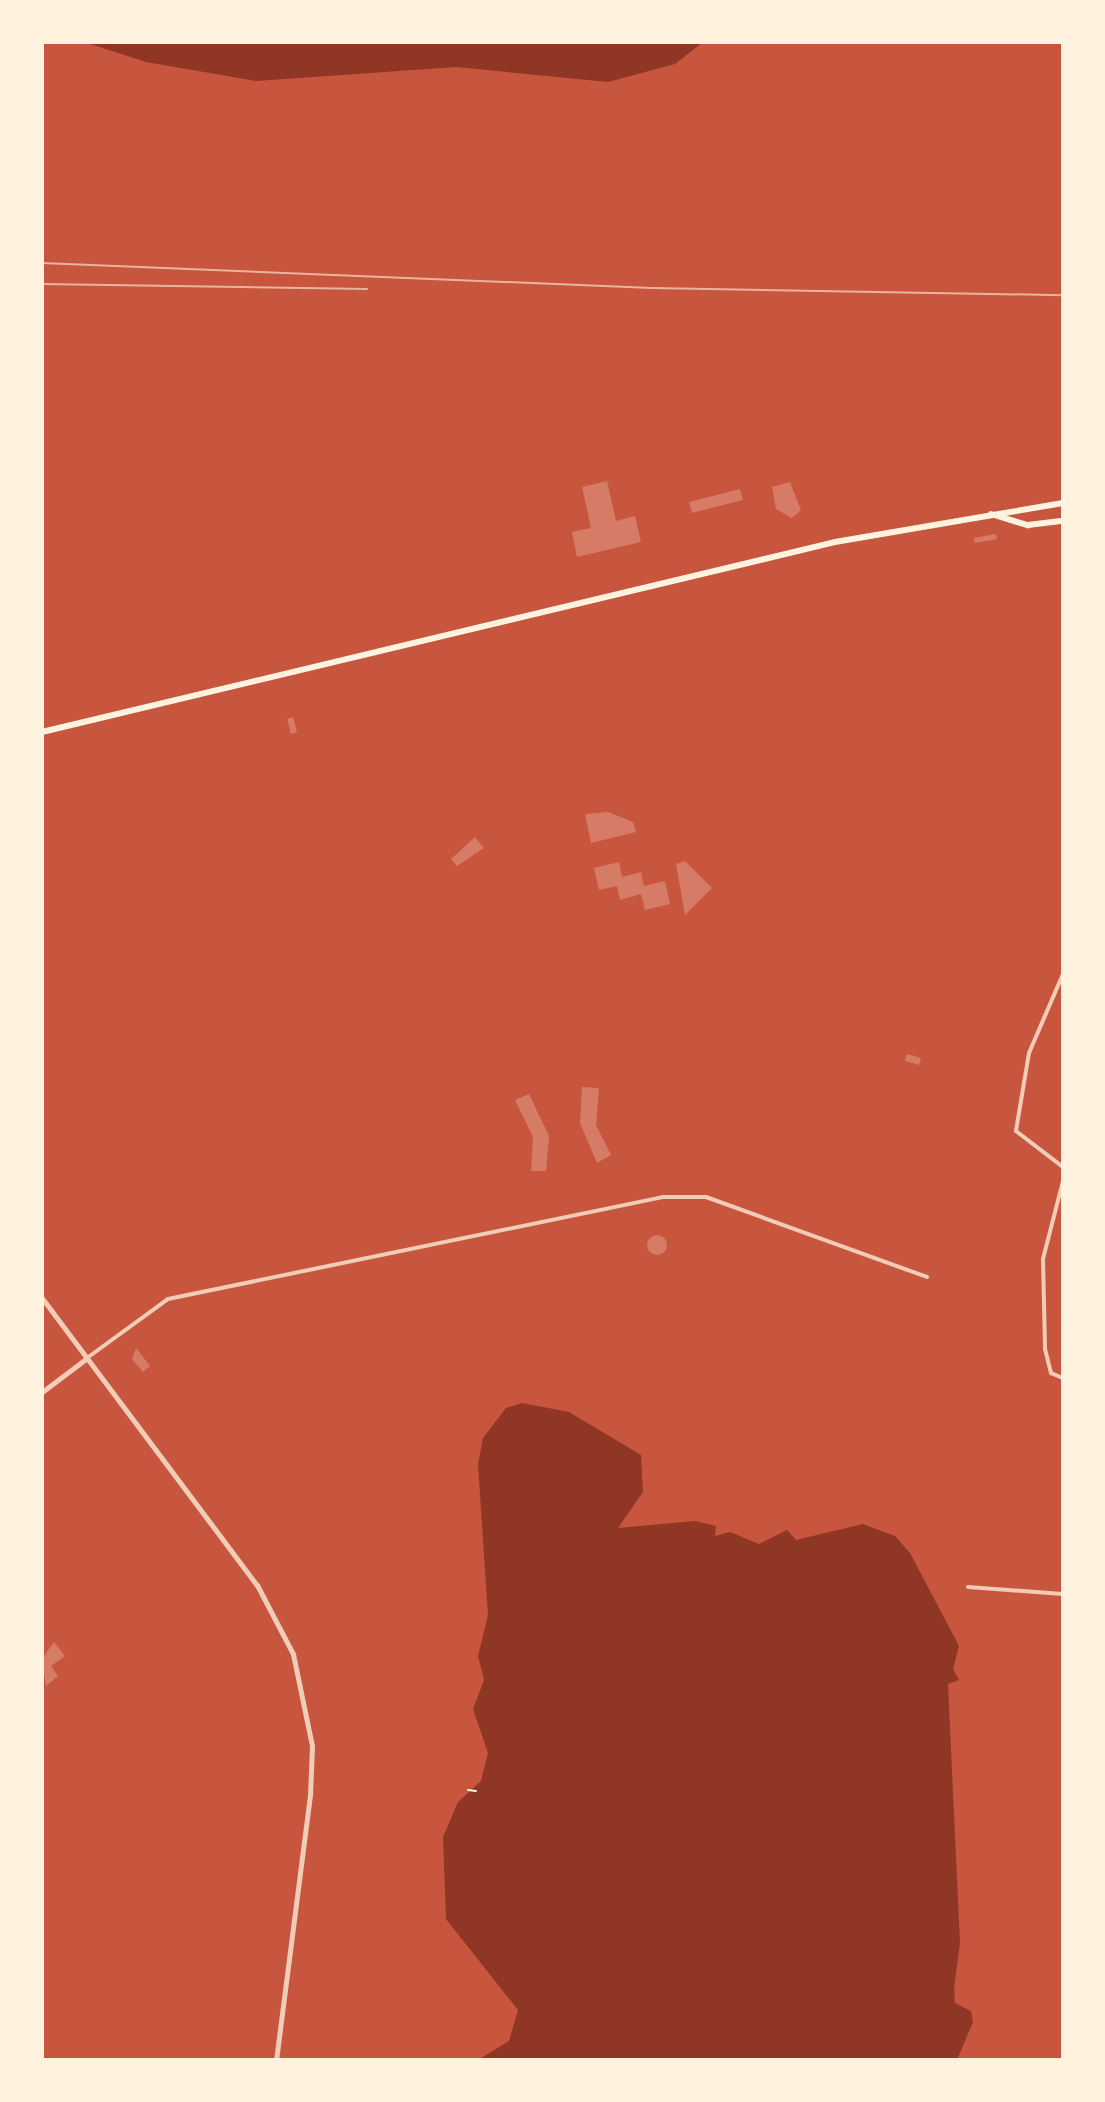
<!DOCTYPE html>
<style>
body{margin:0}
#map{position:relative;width:1105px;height:2102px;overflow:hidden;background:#c8553d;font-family:"Alegreya Sans",sans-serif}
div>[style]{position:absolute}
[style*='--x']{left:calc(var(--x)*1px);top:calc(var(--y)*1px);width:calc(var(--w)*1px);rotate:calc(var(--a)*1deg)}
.water>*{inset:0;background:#8f3625}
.building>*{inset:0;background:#d67c66}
.round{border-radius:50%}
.path>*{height:2px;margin:-1px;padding:0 1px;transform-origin:1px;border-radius:1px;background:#fff3e0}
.minor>*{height:4px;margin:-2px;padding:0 2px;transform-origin:2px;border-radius:2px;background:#f1ccb7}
.tertiary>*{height:5px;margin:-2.5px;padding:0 2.5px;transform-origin:2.5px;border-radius:2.5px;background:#f1ccb7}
.primary>*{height:6px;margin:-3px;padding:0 3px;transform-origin:3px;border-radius:3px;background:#fff3e0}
.rail>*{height:2px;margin:-1px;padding:0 1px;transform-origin:1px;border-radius:1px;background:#e9b49f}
span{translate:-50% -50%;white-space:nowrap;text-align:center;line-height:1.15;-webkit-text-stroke:6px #fff3e0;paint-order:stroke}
.frame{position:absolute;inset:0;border:44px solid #fff3e0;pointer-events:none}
</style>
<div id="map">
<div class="water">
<div style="clip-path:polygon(84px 42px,703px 42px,675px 64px,608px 82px,456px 67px,256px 81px,146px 62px)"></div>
<div style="clip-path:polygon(522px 1403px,569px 1412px,641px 1455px,643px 1492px,618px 1528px,695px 1521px,716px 1526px,715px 1536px,730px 1532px,759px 1544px,787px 1530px,796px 1540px,863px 1524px,895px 1536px,910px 1553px,959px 1646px,953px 1669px,959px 1680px,948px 1684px,960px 1943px,954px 1988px,955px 2003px,971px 2011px,973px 2022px,957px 2060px,478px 2060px,509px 2041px,518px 2010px,446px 1919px,443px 1837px,458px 1802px,481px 1781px,488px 1753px,473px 1709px,484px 1680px,478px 1656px,488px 1615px,478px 1464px,483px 1438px,506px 1408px)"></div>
</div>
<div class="building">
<div style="clip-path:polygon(607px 481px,616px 521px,635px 516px,641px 542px,577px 557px,572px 532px,591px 528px,582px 487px)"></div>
<div style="clip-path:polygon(790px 482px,801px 510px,792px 518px,776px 509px,772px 487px)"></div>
<div style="clip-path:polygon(740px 489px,743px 500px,692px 513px,689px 502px)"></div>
<div style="clip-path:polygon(996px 534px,997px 539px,975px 543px,974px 538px)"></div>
<div style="clip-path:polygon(293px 717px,297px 732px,291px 734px,287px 719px)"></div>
<div style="clip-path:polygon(608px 812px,633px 822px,636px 832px,591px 843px,585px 814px)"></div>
<div style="clip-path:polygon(475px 837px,484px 848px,457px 866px,451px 859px)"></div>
<div style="clip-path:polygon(685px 861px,712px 888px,685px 915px,676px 864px)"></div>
<div style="clip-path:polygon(619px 862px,622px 877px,641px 872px,644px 886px,665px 881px,670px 904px,645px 910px,641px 894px,620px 900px,617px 886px,599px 890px,594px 868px)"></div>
<div style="clip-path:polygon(907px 1054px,921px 1058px,919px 1065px,905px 1061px)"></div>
<div style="clip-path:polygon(582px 1087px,599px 1088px,596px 1125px,611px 1155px,597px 1163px,580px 1123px)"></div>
<div style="clip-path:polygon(529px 1094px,549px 1136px,546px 1171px,531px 1171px,533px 1137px,515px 1100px)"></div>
<div class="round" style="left:647px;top:1235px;width:20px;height:20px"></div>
<div style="clip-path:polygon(136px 1348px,150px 1366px,143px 1372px,132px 1359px)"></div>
<div style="clip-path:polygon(54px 1642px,65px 1656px,51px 1666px,58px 1676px,46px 1686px,42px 1659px)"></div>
</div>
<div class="path">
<div style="--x:468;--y:1790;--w:8;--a:7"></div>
</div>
<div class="minor">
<div style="--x:1063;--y:974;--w:86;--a:113.3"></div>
<div style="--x:1029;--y:1053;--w:79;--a:99.5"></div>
<div style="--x:1016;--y:1131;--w:59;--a:37.5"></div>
<div style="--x:1063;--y:1181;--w:81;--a:104.4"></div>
<div style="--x:1043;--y:1259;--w:90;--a:88.7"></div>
<div style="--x:1045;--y:1349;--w:25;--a:76"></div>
<div style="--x:1051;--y:1373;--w:13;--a:23"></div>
<div style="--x:87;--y:1358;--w:100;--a:-36.1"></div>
<div style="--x:168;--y:1299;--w:505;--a:-11.64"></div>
<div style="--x:663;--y:1197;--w:43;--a:0"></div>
<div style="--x:706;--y:1197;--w:235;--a:19.9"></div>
<div style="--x:968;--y:1587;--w:95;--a:4.2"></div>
</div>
<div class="tertiary">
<div style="--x:42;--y:1298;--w:359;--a:53.2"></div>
<div style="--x:257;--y:1585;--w:78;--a:62.4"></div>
<div style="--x:293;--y:1654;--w:94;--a:78.3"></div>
<div style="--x:312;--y:1746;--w:49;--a:92.3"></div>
<div style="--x:310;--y:1795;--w:267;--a:97.3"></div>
<div style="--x:42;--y:1392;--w:56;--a:-37.1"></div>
</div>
<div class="primary">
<div style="--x:991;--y:514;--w:39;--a:17"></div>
<div style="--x:1028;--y:525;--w:35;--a:-7"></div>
<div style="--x:42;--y:732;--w:815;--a:-13.47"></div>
<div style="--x:835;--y:542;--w:231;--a:-9.7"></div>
</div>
<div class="rail">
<div style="--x:42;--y:263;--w:610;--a:2.35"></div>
<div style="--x:651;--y:288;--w:412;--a:1"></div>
<div style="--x:42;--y:284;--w:325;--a:0.9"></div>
</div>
<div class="frame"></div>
</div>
